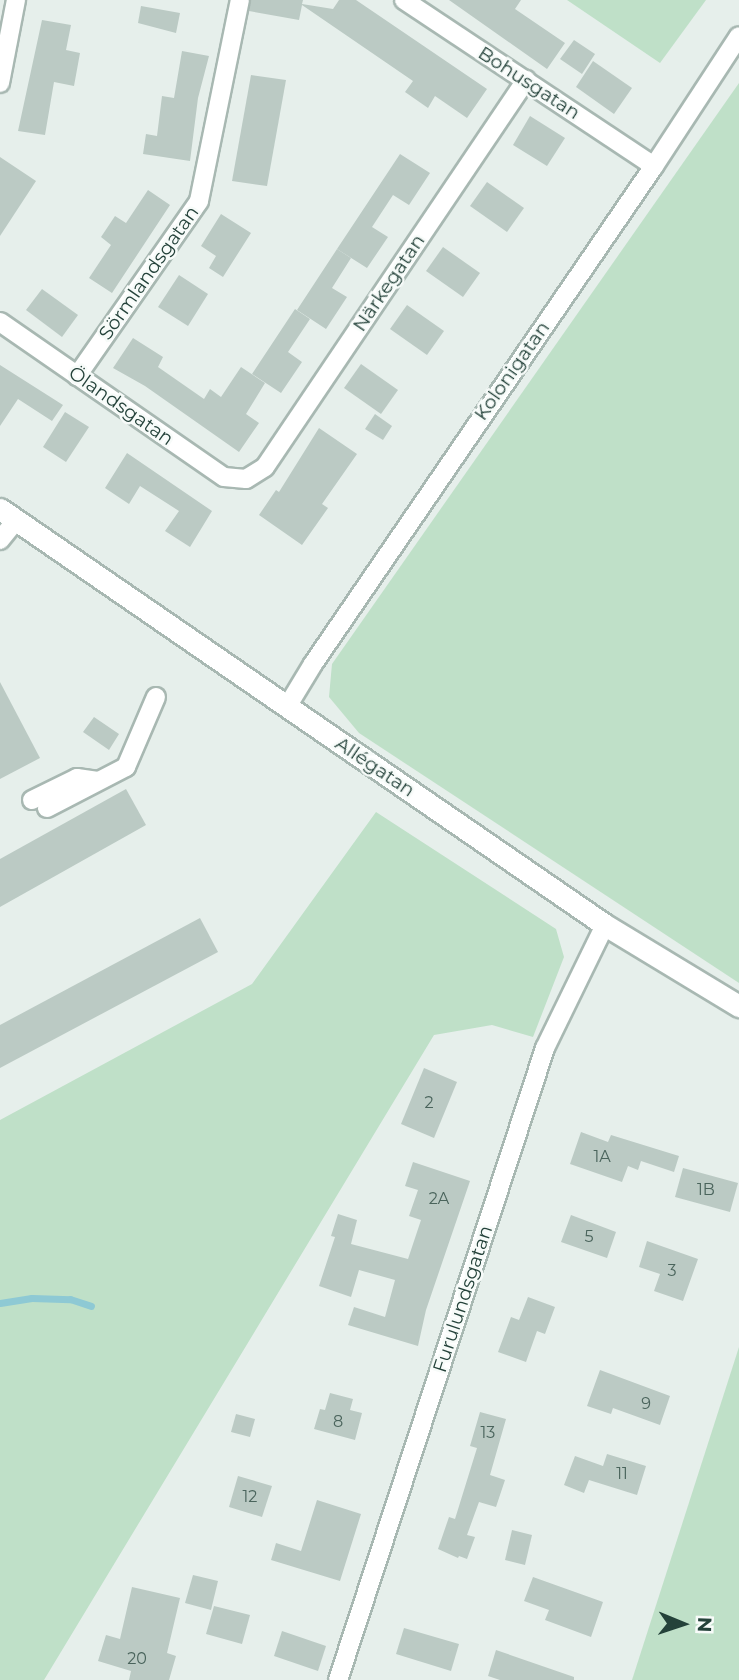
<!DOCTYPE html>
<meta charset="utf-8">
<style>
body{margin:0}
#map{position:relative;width:739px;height:1680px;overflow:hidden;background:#e6efeb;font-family:Montserrat,sans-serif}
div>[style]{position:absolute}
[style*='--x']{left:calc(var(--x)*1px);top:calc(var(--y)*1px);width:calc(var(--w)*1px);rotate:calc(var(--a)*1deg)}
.green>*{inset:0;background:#bfe0c8}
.stream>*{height:7px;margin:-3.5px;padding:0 3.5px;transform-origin:3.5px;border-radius:3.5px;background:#8ec9d4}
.building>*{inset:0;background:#bbcac4}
.roads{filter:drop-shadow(2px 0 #a8b8b2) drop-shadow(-2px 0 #a8b8b2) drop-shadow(0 2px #a8b8b2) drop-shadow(0 -2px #a8b8b2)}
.minor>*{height:18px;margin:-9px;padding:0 9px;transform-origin:9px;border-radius:9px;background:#fff}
.tertiary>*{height:21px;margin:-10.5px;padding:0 10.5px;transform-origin:10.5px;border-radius:10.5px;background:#fff}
span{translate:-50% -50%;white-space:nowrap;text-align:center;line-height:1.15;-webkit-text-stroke:5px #f7fbf9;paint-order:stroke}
.number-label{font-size:16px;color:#4a645c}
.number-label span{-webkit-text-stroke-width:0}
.street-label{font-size:19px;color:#24423a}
.north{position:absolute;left:648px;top:1589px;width:70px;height:70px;-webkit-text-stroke:5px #f7fbf9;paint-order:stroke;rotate:92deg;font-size:19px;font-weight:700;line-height:28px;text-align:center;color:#24423a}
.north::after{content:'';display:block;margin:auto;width:24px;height:32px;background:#24423a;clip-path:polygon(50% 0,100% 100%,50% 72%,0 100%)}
</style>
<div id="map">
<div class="green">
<div style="clip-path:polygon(567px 0,706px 0,660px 63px)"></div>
<div style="clip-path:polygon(739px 83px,739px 983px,359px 733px,329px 697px,332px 664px)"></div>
<div style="clip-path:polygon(376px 812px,556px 929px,564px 957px,533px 1037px,492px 1025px,434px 1035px,44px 1680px,0 1680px,0 1120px,252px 984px)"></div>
<div style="clip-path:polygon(739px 1347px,739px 1680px,632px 1680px)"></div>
</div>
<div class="stream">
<div style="--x:0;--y:1303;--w:32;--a:-9"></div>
<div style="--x:32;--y:1298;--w:38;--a:2"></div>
<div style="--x:70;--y:1299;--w:22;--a:18"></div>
</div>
<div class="building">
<div style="clip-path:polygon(251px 0,303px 0,302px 4px,333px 9px,339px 0,356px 0,487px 89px,467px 118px,435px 96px,428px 108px,405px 92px,413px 81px,302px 5px,299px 20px,249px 11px)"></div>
<div style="clip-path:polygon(449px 0,521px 0,515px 9px,565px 43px,547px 69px)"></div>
<div style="clip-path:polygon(141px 6px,180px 13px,176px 33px,138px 23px)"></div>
<div style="clip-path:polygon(42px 20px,71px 25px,66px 50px,80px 53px,74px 86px,54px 82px,45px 135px,18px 131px)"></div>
<div style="clip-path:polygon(574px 40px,595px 54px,582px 74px,560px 59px)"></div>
<div style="clip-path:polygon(182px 51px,209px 56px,198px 98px,190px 161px,143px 154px,146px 134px,157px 136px,162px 96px,174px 98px)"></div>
<div style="clip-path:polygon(593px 61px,632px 88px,614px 114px,576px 87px)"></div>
<div style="clip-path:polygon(251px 75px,286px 80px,267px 186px,232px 181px)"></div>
<div style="clip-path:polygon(530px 116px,565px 138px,547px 166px,513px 145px)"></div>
<div style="clip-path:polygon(400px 154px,430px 173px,409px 205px,393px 195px,372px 227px,388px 237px,367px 268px,337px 249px)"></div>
<div style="clip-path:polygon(0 157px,36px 181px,0 236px)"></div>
<div style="clip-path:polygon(487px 182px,524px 208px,507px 232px,470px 206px)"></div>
<div style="clip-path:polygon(148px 190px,170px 205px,112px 293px,89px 278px,111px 245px,101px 237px,115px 216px,126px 223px)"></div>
<div style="clip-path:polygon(221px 214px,251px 233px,223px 277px,209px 268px,216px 256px,201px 246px)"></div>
<div style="clip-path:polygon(443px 247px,480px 273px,463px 297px,426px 271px)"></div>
<div style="clip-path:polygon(337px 249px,351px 258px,332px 288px,347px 297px,326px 329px,297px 310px)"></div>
<div style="clip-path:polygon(179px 275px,208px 294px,188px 326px,158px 307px)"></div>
<div style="clip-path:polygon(42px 289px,78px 315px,62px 337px,26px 310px)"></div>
<div style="clip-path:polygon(407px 305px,444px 331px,427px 355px,390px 329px)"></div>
<div style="clip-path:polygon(295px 309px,310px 319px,288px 352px,302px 362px,281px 393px,252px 374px)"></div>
<div style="clip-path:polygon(133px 338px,163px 357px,158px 367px,204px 399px,210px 389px,221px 397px,241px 367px,265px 383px,246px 414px,259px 423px,239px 452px,145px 386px,113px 368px)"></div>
<div style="clip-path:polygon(361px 364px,398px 390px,381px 414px,344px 388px)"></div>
<div style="clip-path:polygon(0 365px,63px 405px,52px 421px,18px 399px,0 426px)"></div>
<div style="clip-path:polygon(65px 412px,89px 427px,66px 462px,43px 447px)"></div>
<div style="clip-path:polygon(375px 414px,392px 426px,383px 440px,365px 429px)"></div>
<div style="clip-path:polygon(319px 428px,357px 454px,322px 504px,328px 508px,302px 545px,259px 515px,276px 490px,279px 492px)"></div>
<div style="clip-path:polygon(127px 453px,212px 511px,190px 547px,165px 531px,179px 511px,140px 486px,129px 504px,105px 488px)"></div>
<div style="clip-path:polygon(0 682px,40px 758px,0 779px)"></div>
<div style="clip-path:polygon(94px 717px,119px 734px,109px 750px,83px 732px)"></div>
<div style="clip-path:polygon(126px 789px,146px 825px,0 907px,0 859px)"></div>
<div style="clip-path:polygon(200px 918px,218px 952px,0 1068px,0 1025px)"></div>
<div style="clip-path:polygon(424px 1068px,457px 1082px,434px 1138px,401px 1124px)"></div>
<div style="clip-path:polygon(581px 1132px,608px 1142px,611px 1135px,679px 1156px,674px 1172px,641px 1161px,638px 1170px,628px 1166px,622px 1182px,570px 1164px)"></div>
<div style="clip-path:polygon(413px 1162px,470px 1181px,426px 1310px,418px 1346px,348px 1325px,354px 1307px,385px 1317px,395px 1280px,359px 1270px,351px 1297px,319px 1286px,335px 1237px,331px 1236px,338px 1214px,357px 1220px,351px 1244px,408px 1259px,421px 1220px,409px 1216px,418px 1190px,405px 1186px)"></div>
<div style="clip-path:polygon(683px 1168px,738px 1183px,730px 1212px,675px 1197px)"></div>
<div style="clip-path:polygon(571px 1215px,616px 1232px,607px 1258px,561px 1242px)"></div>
<div style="clip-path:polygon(647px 1241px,698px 1259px,683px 1301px,654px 1291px,660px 1274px,639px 1267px)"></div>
<div style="clip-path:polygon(528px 1297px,555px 1307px,545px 1334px,537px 1331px,526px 1362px,498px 1352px,511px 1317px,519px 1320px)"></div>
<div style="clip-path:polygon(600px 1370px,670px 1396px,660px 1425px,613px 1408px,611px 1414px,587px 1406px)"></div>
<div style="clip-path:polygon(330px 1393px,353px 1399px,350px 1410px,362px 1413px,355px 1440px,314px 1429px,320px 1409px,325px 1410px)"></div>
<div style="clip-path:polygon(480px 1412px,506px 1419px,490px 1475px,505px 1480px,496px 1507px,479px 1502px,467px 1535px,475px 1537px,467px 1559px,459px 1556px,458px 1558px,438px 1549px,449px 1517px,455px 1519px,477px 1448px,470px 1446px)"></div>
<div style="clip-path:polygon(236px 1414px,255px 1419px,250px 1437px,231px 1432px)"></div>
<div style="clip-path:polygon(607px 1454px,646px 1466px,637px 1495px,589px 1480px,584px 1493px,564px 1485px,575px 1456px,603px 1466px)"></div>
<div style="clip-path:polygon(238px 1476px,272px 1486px,262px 1517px,229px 1507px)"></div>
<div style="clip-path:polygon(317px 1500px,361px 1514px,340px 1581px,271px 1560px,276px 1543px,301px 1551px)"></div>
<div style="clip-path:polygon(512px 1530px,532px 1535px,525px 1565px,505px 1560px)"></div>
<div style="clip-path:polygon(193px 1575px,218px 1581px,211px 1610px,185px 1603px)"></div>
<div style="clip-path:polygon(533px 1577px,603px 1602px,591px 1637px,545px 1620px,549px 1610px,524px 1601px)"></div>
<div style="clip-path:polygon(132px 1587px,180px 1598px,167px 1653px,176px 1656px,169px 1680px,129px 1680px,131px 1671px,98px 1661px,106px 1635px,120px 1639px)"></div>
<div style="clip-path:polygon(214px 1606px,250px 1615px,242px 1644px,206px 1634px)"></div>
<div style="clip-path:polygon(404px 1628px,459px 1644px,451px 1671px,396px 1654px)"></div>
<div style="clip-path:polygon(282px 1631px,326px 1646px,318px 1671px,274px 1656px)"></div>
<div style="clip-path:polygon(496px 1650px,574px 1677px,574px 1680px,500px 1680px,488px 1676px)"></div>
</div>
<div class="roads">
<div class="minor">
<div style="--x:404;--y:0;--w:300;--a:33.6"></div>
<div style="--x:0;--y:83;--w:85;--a:-79.1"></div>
<div style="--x:0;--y:322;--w:272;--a:34.7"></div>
<div style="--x:224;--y:477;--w:22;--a:5"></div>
<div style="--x:246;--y:479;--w:22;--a:-32"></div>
<div style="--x:265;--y:467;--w:467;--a:-56"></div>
<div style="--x:77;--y:376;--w:213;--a:-55.1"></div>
<div style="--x:199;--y:201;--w:205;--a:-78.5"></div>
<div style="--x:0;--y:540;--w:26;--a:-51"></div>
<div style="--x:287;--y:707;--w:50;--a:-58.8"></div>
<div style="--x:313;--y:664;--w:604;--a:-55.6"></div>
<div style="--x:654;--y:166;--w:155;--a:-56.8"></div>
<div style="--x:32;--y:800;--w:50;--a:-26.1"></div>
<div style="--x:77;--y:778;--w:21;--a:8"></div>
<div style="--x:47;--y:808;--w:89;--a:-27.4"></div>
<div style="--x:126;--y:767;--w:76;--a:-66.8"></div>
<div style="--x:338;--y:1680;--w:665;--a:-71.86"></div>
<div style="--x:545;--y:1048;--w:137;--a:-64"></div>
</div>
<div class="tertiary">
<div style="--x:0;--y:509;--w:734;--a:34.51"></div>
<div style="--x:605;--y:925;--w:157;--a:31.2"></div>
</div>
</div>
<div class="number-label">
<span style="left:429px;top:1103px">2</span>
<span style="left:602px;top:1157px">1A</span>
<span style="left:706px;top:1190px">1B</span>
<span style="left:439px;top:1199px">2A</span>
<span style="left:589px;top:1237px">5</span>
<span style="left:672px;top:1271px">3</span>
<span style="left:646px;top:1404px">9</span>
<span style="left:338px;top:1422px">8</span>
<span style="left:488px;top:1433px">13</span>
<span style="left:622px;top:1474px">11</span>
<span style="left:250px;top:1497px">12</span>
<span style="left:137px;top:1659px">20</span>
</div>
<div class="street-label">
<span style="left:529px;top:83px;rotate:33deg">Bohusgatan</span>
<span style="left:149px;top:273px;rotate:-55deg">Sörmlandsgatan</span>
<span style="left:389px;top:283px;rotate:-56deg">Närkegatan</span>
<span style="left:512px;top:371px;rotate:-55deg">Kolonigatan</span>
<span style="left:121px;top:406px;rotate:35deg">Ölandsgatan</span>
<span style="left:375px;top:767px;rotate:34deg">Allégatan</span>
<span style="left:463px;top:1299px;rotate:-72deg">Furulundsgatan</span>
</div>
<div class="north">N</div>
</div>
